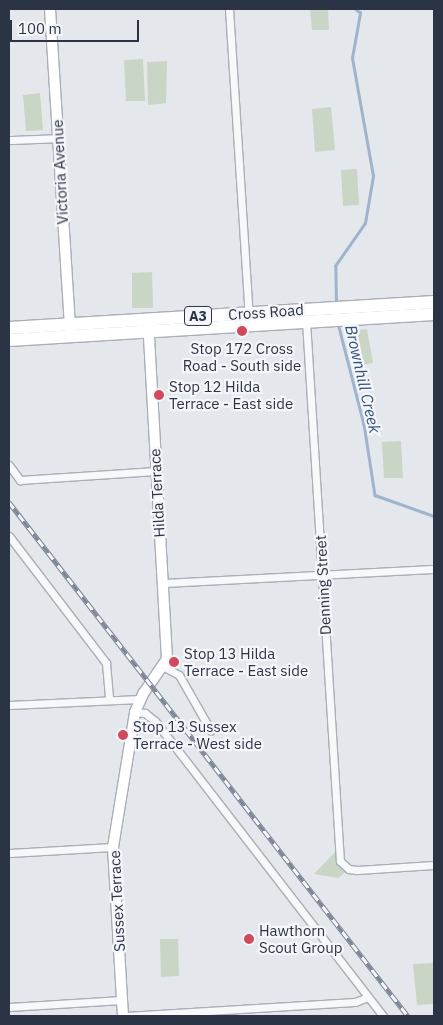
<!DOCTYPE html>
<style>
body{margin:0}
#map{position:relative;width:443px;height:1025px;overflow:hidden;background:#e4e7ec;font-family:"IBM Plex Sans",sans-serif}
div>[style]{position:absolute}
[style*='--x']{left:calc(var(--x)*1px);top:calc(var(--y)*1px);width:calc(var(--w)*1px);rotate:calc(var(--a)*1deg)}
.green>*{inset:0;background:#c9d6c5}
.stream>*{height:2.5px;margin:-1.25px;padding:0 1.25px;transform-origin:1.25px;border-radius:1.25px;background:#9fb4cc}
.roads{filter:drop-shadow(1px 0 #a9aeb7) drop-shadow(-1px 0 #a9aeb7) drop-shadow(0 1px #a9aeb7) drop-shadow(0 -1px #a9aeb7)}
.street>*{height:7px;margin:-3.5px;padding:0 3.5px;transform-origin:3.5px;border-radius:3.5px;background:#f7f8fa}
.secondary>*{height:10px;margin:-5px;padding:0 5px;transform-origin:5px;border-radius:5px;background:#fff}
.highway>*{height:12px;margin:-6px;padding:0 6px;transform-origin:6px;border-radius:6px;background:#fff}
.rail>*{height:4.5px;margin-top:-2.25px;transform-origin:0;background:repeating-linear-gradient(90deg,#f4f6f9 0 8px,#7d8696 0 16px);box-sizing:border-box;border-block:1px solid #7d8696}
.dots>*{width:14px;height:14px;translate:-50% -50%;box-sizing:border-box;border:2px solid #f4f6f9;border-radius:50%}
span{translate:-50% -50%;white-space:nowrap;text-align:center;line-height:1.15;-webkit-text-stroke:4.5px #f4f6f9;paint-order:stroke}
.shield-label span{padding:1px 4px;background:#f4f6f9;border:1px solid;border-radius:4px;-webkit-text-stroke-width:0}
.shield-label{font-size:14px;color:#2b3445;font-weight:700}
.street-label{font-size:15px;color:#2b3445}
.poi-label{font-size:15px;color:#2b3445}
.left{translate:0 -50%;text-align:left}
.water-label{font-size:16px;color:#34527a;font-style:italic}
.frame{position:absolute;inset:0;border:10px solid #2b3445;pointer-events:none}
.scale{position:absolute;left:10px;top:20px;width:129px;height:22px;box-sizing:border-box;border:2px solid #2b3445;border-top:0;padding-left:6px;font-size:15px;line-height:18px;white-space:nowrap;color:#2b3445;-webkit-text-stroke:4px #f4f6f9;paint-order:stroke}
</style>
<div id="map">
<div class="green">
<div style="clip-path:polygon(310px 9px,328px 9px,329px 30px,312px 30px)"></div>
<div style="clip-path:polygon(143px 59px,145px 101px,126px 101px,124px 60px)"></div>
<div style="clip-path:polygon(167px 61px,166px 103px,148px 105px,147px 62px)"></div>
<div style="clip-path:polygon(40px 93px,43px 130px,26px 131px,23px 95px)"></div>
<div style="clip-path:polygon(331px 107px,335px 150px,315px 152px,312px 109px)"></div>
<div style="clip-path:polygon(357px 169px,359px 205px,343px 206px,341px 170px)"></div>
<div style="clip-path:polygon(152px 272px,153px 308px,132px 308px,132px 273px)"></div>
<div style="clip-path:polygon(367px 329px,373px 363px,355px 366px,349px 331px)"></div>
<div style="clip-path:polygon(401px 441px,403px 478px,384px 478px,382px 442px)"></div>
<div style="clip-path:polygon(338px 849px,340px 861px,349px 869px,338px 878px,314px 874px)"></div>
<div style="clip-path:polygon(160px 939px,178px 939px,179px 976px,161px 977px)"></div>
<div style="clip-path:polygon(434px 963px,434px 1004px,417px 1005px,413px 964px)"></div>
</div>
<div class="stream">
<div style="--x:336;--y:305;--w:39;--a:-91"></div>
<div style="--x:335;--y:266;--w:52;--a:-55.1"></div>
<div style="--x:365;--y:223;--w:48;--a:-80.3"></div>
<div style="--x:373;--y:176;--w:120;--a:-100.1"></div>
<div style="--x:352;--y:58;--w:46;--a:-79.9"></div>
<div style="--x:360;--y:13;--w:6;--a:-141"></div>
<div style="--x:338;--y:323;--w:104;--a:75.6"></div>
<div style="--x:364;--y:424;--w:72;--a:81.2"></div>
<div style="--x:375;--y:495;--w:63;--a:19.6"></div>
</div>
<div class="roads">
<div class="street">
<div style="--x:229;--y:9;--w:307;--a:86.3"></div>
<div style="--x:9;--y:140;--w:49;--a:-2.3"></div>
<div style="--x:306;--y:321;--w:541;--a:86.4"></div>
<div style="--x:340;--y:861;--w:12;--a:42"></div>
<div style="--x:349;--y:869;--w:8;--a:7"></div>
<div style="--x:357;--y:870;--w:77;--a:-3.7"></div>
<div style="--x:9;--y:465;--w:19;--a:54"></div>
<div style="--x:20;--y:480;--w:136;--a:-3.8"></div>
<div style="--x:9;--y:536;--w:160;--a:52.6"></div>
<div style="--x:106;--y:663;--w:37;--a:85"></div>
<div style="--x:163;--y:583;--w:271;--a:-3"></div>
<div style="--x:164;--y:667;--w:17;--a:28"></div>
<div style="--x:179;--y:675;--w:64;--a:60.3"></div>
<div style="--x:9;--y:705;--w:131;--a:-2.6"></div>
<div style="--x:135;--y:712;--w:10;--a:6"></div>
<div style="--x:145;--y:713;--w:13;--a:39"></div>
<div style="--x:155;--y:721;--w:373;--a:52.3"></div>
<div style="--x:9;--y:853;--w:104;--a:-3.3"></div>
<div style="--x:9;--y:1007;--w:113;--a:-3.5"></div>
<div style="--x:126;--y:1016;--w:229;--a:-3.5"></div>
<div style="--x:355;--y:1002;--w:14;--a:-21"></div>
</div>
<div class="secondary">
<div style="--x:50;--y:9;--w:322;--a:86.4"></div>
<div style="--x:123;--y:1016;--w:169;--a:-93.4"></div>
<div style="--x:113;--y:847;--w:137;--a:-80.7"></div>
<div style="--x:135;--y:712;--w:20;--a:-66"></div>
<div style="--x:143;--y:694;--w:42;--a:-55.6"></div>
<div style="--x:167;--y:659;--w:336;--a:-93.2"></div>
</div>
<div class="highway">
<div style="--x:9;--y:328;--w:426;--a:-3.5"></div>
<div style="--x:9;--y:340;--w:426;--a:-3.5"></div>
</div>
</div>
<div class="rail">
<div style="--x:9;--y:502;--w:651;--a:52.18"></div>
</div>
<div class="dots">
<div style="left:242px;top:331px;background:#d1495b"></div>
<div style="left:159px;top:395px;background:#d1495b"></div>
<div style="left:174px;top:662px;background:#d1495b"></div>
<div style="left:123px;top:735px;background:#d1495b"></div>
<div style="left:249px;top:939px;background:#d1495b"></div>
</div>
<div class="shield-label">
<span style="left:198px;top:316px">A3</span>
</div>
<div class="street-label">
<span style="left:60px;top:172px;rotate:-93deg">Victoria Avenue</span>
<span style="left:266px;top:312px;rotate:-4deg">Cross Road</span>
<span style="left:157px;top:493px;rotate:-93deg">Hilda Terrace</span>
<span style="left:323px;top:585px;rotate:-93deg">Denning Street</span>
<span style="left:117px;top:901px;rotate:-93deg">Sussex Terrace</span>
</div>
<div class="poi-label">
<span style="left:242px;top:357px">Stop 172 Cross<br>Road - South side</span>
<span class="left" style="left:169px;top:395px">Stop 12 Hilda<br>Terrace - East side</span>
<span class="left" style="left:184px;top:662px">Stop 13 Hilda<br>Terrace - East side</span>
<span class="left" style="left:133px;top:735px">Stop 13 Sussex<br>Terrace - West side</span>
<span class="left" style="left:259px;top:939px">Hawthorn<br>Scout Group</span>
</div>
<div class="water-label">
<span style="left:363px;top:379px;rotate:77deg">Brownhill Creek</span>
</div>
<div class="frame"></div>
<div class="scale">100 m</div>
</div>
